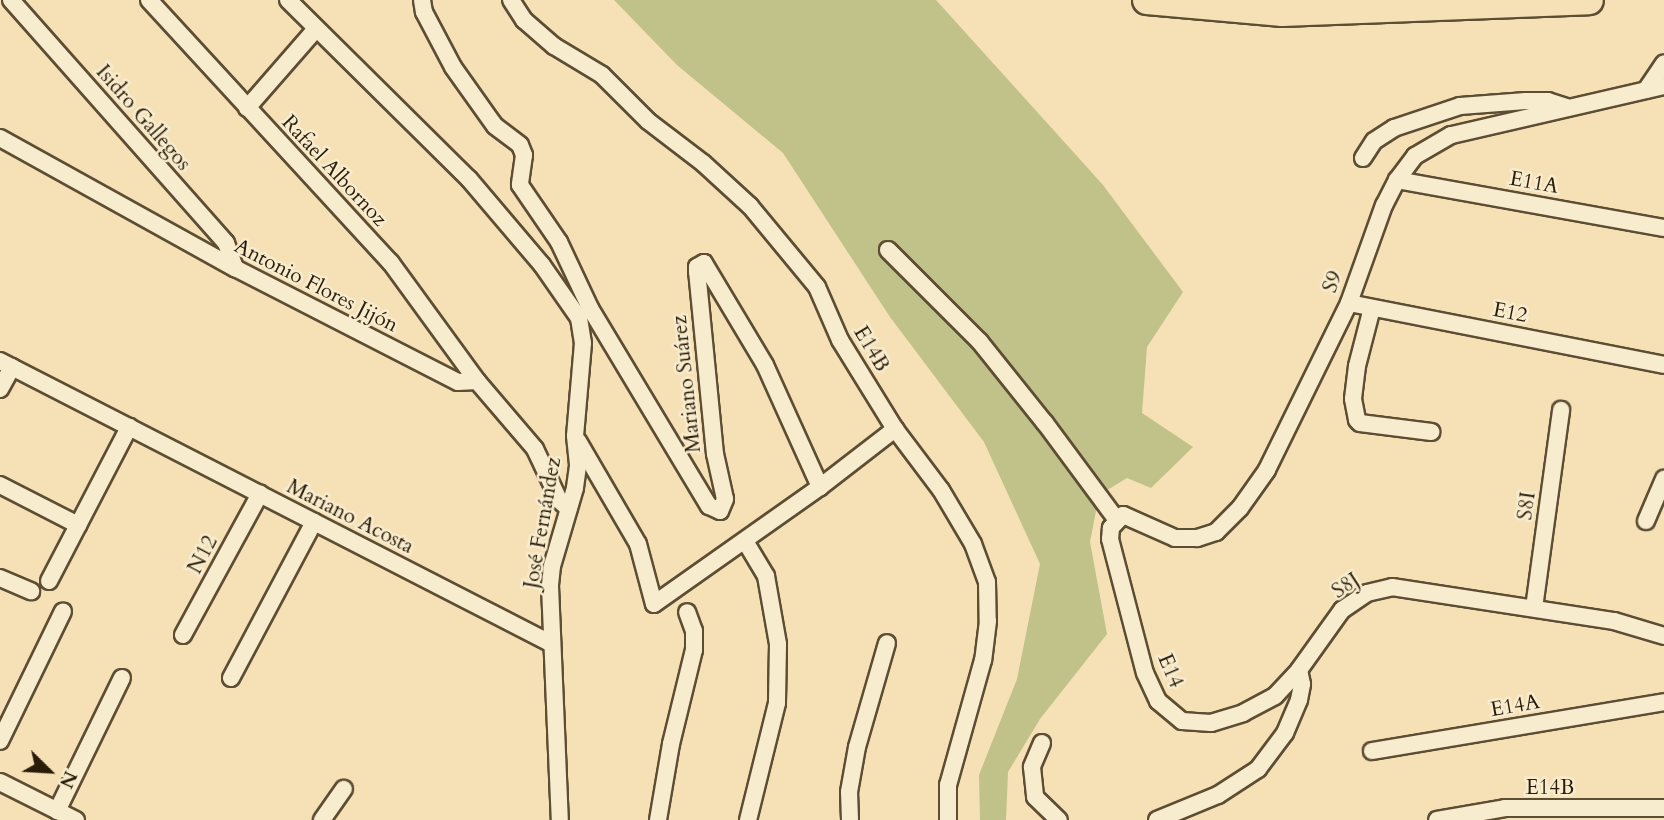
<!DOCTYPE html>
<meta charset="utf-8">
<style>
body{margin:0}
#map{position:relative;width:1664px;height:820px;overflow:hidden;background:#f5e1b5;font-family:Cardo,serif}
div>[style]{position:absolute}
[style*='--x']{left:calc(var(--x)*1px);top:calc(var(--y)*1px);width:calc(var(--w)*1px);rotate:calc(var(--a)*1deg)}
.green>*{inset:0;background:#c1c18a}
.roads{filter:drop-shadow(2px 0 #5d4d33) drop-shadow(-2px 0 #5d4d33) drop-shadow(0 2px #5d4d33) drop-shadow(0 -2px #5d4d33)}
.minor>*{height:16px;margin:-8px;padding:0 8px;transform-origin:8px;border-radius:8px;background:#f8eccf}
.trunk>*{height:28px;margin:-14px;padding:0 14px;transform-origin:14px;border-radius:14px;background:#f5e1b5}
span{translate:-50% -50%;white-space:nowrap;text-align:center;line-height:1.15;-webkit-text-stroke:5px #f8eccf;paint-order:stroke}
.street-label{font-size:21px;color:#2a1c08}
.north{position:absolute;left:14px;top:736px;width:70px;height:70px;-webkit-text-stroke:5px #f8eccf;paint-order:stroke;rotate:114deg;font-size:19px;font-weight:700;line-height:28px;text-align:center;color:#2a1c08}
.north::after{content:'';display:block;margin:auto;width:24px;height:32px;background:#2a1c08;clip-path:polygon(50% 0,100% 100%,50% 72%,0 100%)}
</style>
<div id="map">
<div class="green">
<div style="clip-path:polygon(614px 0,936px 0,1103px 185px,1183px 292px,1147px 347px,1142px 413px,1193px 447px,1151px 488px,1127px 478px,1099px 495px,1090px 542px,1107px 634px,1040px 719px,1008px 772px,1006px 820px,980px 820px,979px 775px,1017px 679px,1040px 564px,984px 442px,890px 317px,783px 153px,677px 65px)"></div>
</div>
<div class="roads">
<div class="minor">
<div style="--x:11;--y:0;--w:324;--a:48.5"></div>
<div style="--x:226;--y:243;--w:27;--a:70"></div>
<div style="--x:149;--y:0;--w:357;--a:47.4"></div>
<div style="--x:391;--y:263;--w:146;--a:53.9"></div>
<div style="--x:477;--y:381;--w:89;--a:49.5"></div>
<div style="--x:535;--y:449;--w:56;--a:64.8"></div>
<div style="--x:559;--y:500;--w:13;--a:42"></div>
<div style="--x:288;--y:0;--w:255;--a:44.7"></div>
<div style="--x:469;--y:179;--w:113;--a:49.7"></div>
<div style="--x:542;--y:265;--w:65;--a:55.1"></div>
<div style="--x:579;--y:318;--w:25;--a:81"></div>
<div style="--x:583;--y:343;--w:93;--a:94.9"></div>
<div style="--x:575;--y:436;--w:30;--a:84"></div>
<div style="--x:578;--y:466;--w:22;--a:98"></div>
<div style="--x:575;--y:488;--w:81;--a:106.4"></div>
<div style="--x:552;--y:566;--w:20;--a:96"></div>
<div style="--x:550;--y:586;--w:234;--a:87.6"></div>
<div style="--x:422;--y:0;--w:12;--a:81"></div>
<div style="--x:424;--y:12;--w:62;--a:62.2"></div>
<div style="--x:453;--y:67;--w:72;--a:54.6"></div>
<div style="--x:495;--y:126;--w:31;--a:37"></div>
<div style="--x:520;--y:145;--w:11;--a:68"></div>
<div style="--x:524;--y:155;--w:30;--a:98"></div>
<div style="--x:520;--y:185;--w:69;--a:55.6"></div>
<div style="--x:559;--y:242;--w:73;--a:64.8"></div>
<div style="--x:590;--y:308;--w:231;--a:59"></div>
<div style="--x:709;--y:506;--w:12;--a:24"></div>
<div style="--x:720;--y:511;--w:13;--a:-67"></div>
<div style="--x:725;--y:499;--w:46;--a:-102.5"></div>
<div style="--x:715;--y:454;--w:183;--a:-95.6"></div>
<div style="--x:697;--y:272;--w:5;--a:-90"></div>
<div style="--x:697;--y:267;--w:8;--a:-30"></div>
<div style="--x:704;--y:263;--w:119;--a:59.1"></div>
<div style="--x:765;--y:365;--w:134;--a:65.7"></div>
<div style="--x:511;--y:0;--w:24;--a:57"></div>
<div style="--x:524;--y:20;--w:40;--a:41"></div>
<div style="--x:554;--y:46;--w:56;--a:31.1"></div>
<div style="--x:602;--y:75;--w:65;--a:45"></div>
<div style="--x:648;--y:121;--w:69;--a:37.4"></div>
<div style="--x:703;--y:163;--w:64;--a:42.5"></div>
<div style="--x:750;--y:206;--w:105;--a:50.4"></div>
<div style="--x:817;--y:287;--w:58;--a:66.5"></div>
<div style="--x:840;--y:340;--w:105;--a:58.3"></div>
<div style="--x:895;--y:429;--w:76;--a:53"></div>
<div style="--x:941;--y:490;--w:63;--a:59.3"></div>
<div style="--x:973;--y:544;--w:40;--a:69.8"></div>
<div style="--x:987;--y:582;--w:39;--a:89"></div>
<div style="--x:988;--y:621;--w:39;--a:97"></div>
<div style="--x:983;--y:660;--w:130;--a:105.6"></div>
<div style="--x:948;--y:785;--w:35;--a:90"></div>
<div style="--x:1664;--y:86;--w:219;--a:167"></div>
<div style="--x:1451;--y:135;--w:42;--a:149.7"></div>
<div style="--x:1415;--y:156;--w:30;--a:127"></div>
<div style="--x:1397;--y:180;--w:28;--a:117"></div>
<div style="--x:1384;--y:205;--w:104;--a:109.7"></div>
<div style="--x:1349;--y:303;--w:186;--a:116.2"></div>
<div style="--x:1267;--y:470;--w:47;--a:125.4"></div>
<div style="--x:1240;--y:508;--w:34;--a:135"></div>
<div style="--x:1216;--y:532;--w:20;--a:162"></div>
<div style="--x:1197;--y:538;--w:22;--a:180"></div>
<div style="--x:1175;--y:538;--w:57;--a:-156.1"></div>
<div style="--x:1123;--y:515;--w:18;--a:133"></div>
<div style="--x:1111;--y:528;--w:11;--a:95"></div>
<div style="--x:1110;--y:539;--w:138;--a:75.4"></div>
<div style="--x:1145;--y:673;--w:31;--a:65"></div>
<div style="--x:1158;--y:701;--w:31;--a:40"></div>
<div style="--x:1182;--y:721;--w:29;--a:4"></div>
<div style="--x:1211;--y:723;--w:34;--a:-17"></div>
<div style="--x:1243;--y:713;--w:36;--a:-28"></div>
<div style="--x:1275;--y:696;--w:35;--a:-47"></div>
<div style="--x:1299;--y:670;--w:74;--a:-54.4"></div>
<div style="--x:1342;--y:610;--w:30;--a:-34"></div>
<div style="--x:1367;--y:593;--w:26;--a:-13"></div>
<div style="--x:1392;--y:587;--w:225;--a:8.7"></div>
<div style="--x:1614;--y:621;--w:52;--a:16.7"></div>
<div style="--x:1646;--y:90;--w:32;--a:-56"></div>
<div style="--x:247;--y:108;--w:103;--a:-48.9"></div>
<div style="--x:0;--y:138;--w:269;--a:29"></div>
<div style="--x:235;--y:268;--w:250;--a:27.1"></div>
<div style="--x:458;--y:382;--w:19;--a:-3"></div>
<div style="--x:1363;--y:158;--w:20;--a:-57"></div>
<div style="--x:1374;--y:141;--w:24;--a:-33"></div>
<div style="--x:1394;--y:128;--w:70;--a:-18.4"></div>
<div style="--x:1460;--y:106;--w:66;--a:-4.3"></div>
<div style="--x:1526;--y:101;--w:22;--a:0"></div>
<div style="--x:1548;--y:101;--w:19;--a:18"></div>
<div style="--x:1397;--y:180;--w:271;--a:10.2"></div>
<div style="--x:888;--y:250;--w:130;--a:45"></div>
<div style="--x:980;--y:342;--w:104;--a:51.3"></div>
<div style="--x:1045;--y:423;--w:119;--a:53.5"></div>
<div style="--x:1349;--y:303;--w:321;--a:11.1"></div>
<div style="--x:1372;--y:308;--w:60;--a:104.5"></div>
<div style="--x:1357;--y:366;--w:33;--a:97"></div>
<div style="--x:1353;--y:399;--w:21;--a:79"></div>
<div style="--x:1357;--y:420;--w:4;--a:45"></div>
<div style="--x:1360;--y:423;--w:72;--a:7.2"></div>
<div style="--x:0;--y:361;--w:620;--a:27.14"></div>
<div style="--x:0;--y:389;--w:25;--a:-61"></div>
<div style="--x:578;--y:441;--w:119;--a:59.8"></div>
<div style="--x:638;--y:544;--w:62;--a:75.1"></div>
<div style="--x:654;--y:604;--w:203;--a:-35.2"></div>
<div style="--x:820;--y:487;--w:95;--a:-37.7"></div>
<div style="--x:0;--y:485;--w:88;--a:27.1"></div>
<div style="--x:1646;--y:521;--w:46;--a:-66.8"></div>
<div style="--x:745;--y:541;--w:41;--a:59"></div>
<div style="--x:766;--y:576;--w:69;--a:80"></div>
<div style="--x:778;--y:644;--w:59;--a:91"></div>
<div style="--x:777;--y:703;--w:121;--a:103.9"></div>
<div style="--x:0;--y:578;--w:34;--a:23"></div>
<div style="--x:49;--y:581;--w:174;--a:-62.5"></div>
<div style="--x:1534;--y:608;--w:200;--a:-82.2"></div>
<div style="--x:183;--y:635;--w:161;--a:-61.4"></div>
<div style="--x:231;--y:678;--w:177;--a:-62"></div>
<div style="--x:0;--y:741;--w:144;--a:-64.1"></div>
<div style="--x:1042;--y:743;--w:26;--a:113"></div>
<div style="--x:1032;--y:767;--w:30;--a:84"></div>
<div style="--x:1035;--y:797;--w:33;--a:44"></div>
<div style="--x:1372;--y:751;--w:296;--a:-9.5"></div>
<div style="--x:0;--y:782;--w:85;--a:26.6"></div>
<div style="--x:57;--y:811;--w:148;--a:-64"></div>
<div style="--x:322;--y:820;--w:38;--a:-55"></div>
<div style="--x:658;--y:820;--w:77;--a:-80.3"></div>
<div style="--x:671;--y:744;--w:97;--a:-76.3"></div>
<div style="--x:694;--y:650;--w:19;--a:-90"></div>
<div style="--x:694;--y:631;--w:20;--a:-110"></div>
<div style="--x:850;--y:820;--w:28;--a:-92"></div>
<div style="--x:849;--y:792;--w:46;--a:-79.9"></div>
<div style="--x:857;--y:747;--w:108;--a:-73.9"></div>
<div style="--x:1157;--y:820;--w:66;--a:-22.3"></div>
<div style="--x:1218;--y:795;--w:48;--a:-33"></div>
<div style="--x:1258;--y:769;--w:45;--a:-53.1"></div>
<div style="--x:1285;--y:733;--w:36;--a:-67"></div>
<div style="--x:1299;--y:700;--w:16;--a:-79"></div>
<div style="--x:1302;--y:684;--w:14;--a:-102"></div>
<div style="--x:1437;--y:820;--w:69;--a:-10"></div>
<div style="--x:1505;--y:808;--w:159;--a:0"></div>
</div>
<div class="trunk">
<div style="--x:1147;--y:0;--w:136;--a:5.1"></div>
<div style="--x:1282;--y:12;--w:307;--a:-2.2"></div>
</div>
</div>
<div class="street-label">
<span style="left:143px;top:118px;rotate:49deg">Isidro Gallegos</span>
<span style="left:334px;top:171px;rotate:47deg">Rafael Albornoz</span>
<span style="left:1534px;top:183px;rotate:10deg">E11A</span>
<span style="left:1333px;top:282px;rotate:-69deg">S9</span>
<span style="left:316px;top:286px;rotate:27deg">Antonio Flores Jijón</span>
<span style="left:1510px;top:313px;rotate:11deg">E12</span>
<span style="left:871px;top:349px;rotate:59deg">E14B</span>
<span style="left:687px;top:384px;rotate:-96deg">Mariano Suárez</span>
<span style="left:1527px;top:506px;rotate:-82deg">S8I</span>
<span style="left:350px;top:517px;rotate:27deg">Mariano Acosta</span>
<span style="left:543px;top:523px;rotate:-80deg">José Fernández</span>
<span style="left:203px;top:555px;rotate:-62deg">N12</span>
<span style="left:1346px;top:586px;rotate:-33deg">S8J</span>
<span style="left:1170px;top:671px;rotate:67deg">E14</span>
<span style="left:1515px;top:706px;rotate:-10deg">E14A</span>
<span style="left:1550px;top:788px">E14B</span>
</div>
<div class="north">N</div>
</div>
